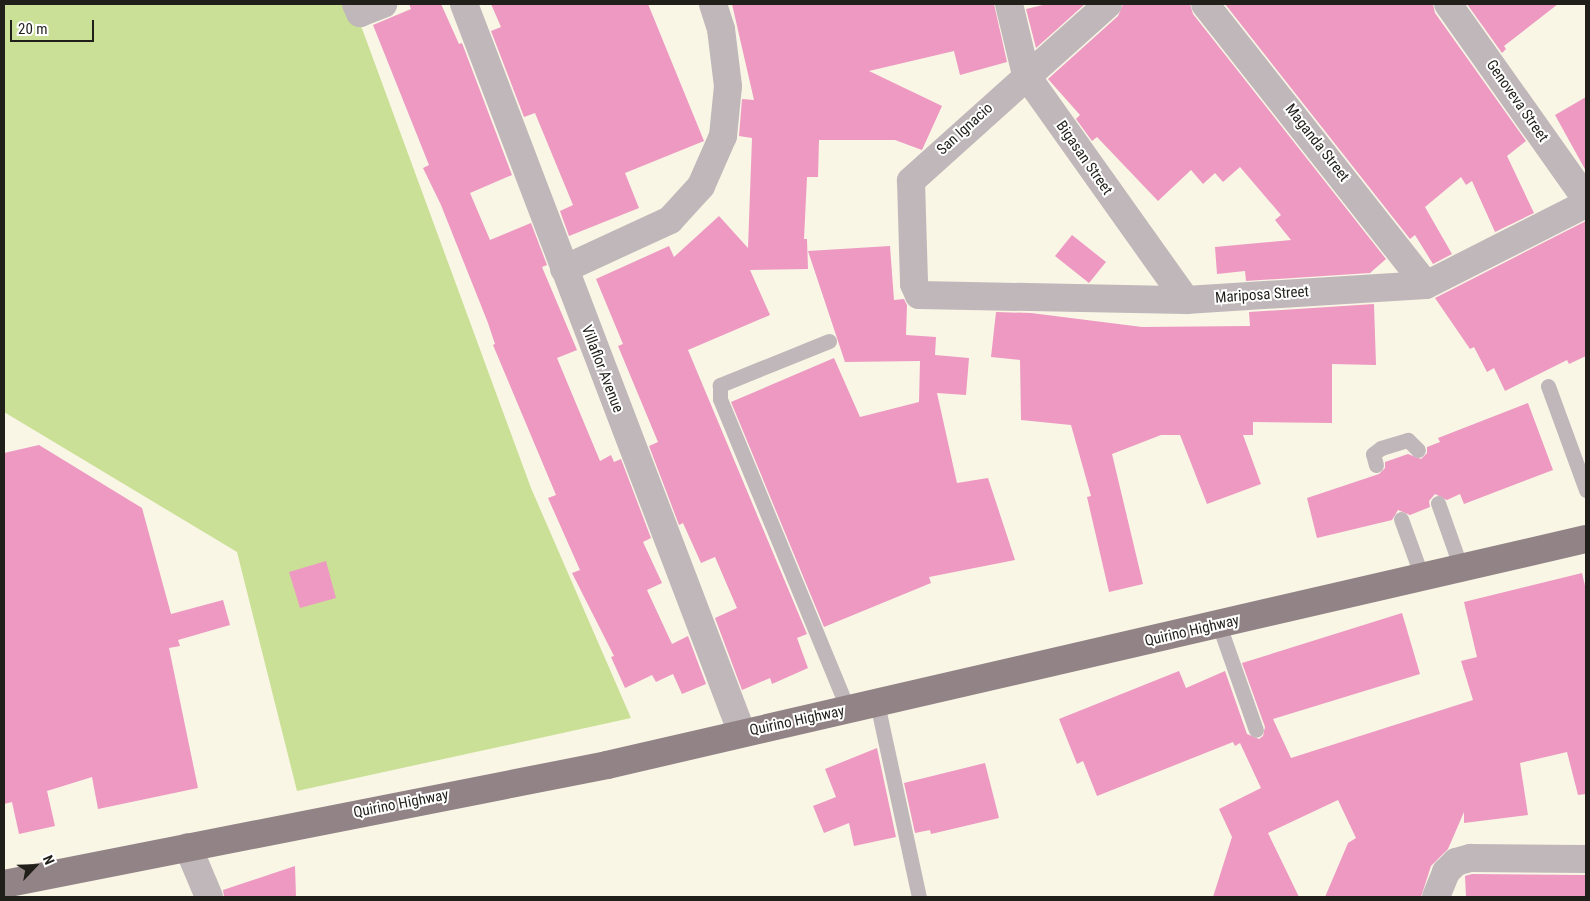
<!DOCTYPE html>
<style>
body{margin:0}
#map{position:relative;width:1590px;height:901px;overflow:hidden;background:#f9f6e6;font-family:"Roboto Condensed",sans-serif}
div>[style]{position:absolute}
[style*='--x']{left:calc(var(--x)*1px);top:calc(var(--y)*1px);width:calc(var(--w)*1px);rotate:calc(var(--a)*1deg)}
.green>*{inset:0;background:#cbe097}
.building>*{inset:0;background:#ed99c2}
.service>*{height:15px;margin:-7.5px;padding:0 7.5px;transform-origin:7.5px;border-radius:7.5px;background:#bfb7b9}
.minor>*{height:28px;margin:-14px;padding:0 14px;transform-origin:14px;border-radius:14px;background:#bfb7b9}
.primary>*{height:28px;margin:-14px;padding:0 14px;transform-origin:14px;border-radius:14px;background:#918386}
span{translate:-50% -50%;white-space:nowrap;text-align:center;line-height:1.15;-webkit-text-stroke:4px #fff;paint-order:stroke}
.street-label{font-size:15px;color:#201f1a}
.frame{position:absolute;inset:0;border:5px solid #201f1a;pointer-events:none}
.north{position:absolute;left:10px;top:841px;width:50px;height:50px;-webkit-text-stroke:4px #fff;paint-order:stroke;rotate:66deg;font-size:14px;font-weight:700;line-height:20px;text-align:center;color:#201f1a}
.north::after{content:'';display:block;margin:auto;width:18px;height:22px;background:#201f1a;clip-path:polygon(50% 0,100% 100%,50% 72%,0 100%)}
.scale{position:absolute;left:10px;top:20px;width:84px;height:22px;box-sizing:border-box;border:2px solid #201f1a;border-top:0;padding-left:6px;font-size:15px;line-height:18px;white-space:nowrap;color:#201f1a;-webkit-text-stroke:4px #fff;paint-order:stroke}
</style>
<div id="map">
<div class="green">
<div style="clip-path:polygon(4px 4px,353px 4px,531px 488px,631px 718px,297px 791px,237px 552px,4px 412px)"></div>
</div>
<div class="building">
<div style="clip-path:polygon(409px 4px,441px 4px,459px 44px,462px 43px,512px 175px,470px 193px,490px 240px,531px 223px,547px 265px,542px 267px,577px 350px,557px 358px,600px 461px,611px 455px,614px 462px,621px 459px,651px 538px,643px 542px,662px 583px,647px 590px,672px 644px,688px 636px,706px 684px,682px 694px,673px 674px,656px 682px,652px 675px,625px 688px,611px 657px,614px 656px,572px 573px,580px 570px,548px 498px,556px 495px,493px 345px,495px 344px,488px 323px,441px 205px,423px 168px,429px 165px,373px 25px,411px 9px)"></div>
<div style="clip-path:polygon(491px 4px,648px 4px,704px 141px,625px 173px,639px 208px,569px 236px,560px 211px,573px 205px,535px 113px,524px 117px,491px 31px,501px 27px)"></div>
<div style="clip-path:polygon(732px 4px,994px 4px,1007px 62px,960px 75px,954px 51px,869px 71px,942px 106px,922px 150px,895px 140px,819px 140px,818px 177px,807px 177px,804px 239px,807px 239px,808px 269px,750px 270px,770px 315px,688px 350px,807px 634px,797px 638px,808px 668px,772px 684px,770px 678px,742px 690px,715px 618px,737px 608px,715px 557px,701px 563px,683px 523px,679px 525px,649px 446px,658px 442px,618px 346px,623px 344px,596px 279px,669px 246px,674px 257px,719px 216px,748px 248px,752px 138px,739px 136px,742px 99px,754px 100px)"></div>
<div style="clip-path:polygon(1047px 4px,1085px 4px,1036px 48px,1026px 9px)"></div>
<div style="clip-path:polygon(1123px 4px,1190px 4px,1193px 14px,1386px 259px,1370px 273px,1246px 281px,1245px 271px,1217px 274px,1215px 247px,1291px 240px,1275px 220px,1281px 215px,1240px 167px,1223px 182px,1215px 173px,1203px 184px,1191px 170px,1158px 201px,1097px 137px,1092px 141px,1076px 119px,1080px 115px,1048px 79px,1118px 16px)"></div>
<div style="clip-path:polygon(1225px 4px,1433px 4px,1435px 13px,1526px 141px,1507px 156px,1534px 213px,1495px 232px,1472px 181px,1466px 185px,1461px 177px,1425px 207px,1452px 254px,1433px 264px,1415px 235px,1410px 239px)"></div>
<div style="clip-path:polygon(1467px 4px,1558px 4px,1504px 46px,1506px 49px,1502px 53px)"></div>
<div style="clip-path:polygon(1586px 97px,1586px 171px,1555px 115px)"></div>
<div style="clip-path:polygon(1586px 221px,1586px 356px,1569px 364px,1567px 360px,1505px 391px,1494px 368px,1487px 372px,1474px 347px,1470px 349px,1435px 298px)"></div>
<div style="clip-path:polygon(1072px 235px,1106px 262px,1089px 283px,1055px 256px)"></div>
<div style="clip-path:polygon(890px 246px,894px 300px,904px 299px,907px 305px,906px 335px,936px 337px,935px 355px,969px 358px,966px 395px,937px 393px,957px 483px,988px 478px,1015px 560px,929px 577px,931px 583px,824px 627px,731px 402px,834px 358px,860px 417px,919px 402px,920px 361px,845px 362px,808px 251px)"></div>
<div style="clip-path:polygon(1374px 304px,1376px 365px,1332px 364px,1332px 423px,1253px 422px,1253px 435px,1243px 435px,1261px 484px,1207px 504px,1180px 435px,1161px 435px,1112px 454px,1143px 584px,1109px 592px,1087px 497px,1091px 496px,1071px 425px,1021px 420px,1020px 360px,991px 357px,996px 312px,1031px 313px,1142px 327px,1250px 326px,1249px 312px)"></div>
<div style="clip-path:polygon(1528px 403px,1553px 470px,1464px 504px,1460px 494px,1447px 500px,1435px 494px,1429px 501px,1430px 507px,1410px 515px,1398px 510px,1392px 520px,1317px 538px,1307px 498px,1379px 474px,1385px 468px,1385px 462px,1408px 454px,1421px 459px,1427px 453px,1427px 447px,1440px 442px,1438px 438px)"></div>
<div style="clip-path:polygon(39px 445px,142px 508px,171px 614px,223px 600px,230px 625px,178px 640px,180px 646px,169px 648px,198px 788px,98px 809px,92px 777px,47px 791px,55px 826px,19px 834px,12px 802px,4px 804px,4px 453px)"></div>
<div style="clip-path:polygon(326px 561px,336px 598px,300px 608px,289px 572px)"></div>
<div style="clip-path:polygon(1582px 573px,1586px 590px,1586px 794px,1578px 795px,1567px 752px,1520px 763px,1528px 815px,1464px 823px,1464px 812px,1448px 849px,1431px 866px,1421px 897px,1325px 897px,1348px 843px,1356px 838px,1338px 800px,1268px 833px,1299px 897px,1213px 897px,1232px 837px,1219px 809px,1261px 788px,1240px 743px,1235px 746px,1233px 742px,1097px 796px,1083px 761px,1077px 764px,1059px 719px,1179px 671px,1186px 688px,1225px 671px,1247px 734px,1259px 739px,1263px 736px,1265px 727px,1242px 663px,1402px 613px,1420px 674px,1273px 719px,1291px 758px,1473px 700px,1461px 661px,1477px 657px,1464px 602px)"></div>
<div style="clip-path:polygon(877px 748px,896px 837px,854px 846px,849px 823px,824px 833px,813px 806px,836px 797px,825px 769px)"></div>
<div style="clip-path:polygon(985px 763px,999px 818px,931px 834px,930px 830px,915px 833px,904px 783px)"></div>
<div style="clip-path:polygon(295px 866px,296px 897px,224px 897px,223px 890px)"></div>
<div style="clip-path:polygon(1472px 874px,1586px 875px,1586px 897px,1466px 897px,1465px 876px)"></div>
</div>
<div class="service">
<div style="--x:829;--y:341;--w:118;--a:158"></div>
<div style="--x:720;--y:385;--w:14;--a:90"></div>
<div style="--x:720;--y:399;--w:336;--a:67.6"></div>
<div style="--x:1548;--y:386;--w:111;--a:69.9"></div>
<div style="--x:1376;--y:465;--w:11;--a:-105"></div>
<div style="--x:1373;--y:454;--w:10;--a:-37"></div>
<div style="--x:1381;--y:448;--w:28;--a:-17"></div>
<div style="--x:1408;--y:440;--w:14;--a:45"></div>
<div style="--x:1438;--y:503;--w:69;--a:70.5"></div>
<div style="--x:1401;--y:519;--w:62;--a:70.1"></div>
<div style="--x:1219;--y:625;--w:111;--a:70.6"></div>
<div style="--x:877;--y:703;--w:198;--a:77.8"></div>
</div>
<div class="minor">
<div style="--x:356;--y:4;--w:10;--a:66"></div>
<div style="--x:360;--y:13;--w:25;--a:-21"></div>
<div style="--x:464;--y:4;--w:780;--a:69.13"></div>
<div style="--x:1009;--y:4;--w:73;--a:76.5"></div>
<div style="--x:1026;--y:75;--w:276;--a:54.6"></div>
<div style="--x:1108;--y:4;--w:265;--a:138.1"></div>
<div style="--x:911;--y:181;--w:103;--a:88.3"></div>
<div style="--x:914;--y:284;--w:12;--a:66"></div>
<div style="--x:919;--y:295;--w:267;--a:1.1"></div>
<div style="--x:1186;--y:300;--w:240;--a:-3.6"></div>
<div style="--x:1426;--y:285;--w:179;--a:-26.9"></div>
<div style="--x:1205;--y:4;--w:357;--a:51.8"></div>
<div style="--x:1448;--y:4;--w:239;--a:54.7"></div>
<div style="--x:564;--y:269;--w:117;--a:-24.8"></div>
<div style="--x:670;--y:220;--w:46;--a:-47.6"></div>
<div style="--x:701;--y:186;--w:55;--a:-66.3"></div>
<div style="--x:723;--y:136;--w:50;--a:-84.3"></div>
<div style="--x:728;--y:86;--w:57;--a:-97"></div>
<div style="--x:721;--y:29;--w:26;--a:-108"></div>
<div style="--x:188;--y:847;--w:54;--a:67.2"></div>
<div style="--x:1436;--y:897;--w:27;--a:-68"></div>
<div style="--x:1446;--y:872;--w:14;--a:-45"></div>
<div style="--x:1456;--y:862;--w:15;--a:-16"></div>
<div style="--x:1470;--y:858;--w:116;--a:0.5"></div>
</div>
<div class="primary">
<div style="--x:4;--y:884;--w:615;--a:-11.16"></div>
<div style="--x:607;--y:765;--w:1005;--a:-13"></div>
</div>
<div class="street-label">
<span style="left:1517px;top:101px;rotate:55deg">Genoveva Street</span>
<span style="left:965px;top:129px;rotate:-42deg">San Ignacio</span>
<span style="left:1317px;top:143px;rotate:52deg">Maganda Street</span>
<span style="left:1084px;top:158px;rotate:55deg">Bigasan Street</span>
<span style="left:1262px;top:295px;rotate:-4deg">Mariposa Street</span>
<span style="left:602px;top:369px;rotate:69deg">Villaflor Avenue</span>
<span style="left:1192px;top:631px;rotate:-13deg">Quirino Highway</span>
<span style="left:797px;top:721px;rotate:-12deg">Quirino Highway</span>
<span style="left:401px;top:804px;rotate:-11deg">Quirino Highway</span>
</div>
<div class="frame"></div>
<div class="north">N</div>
<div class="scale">20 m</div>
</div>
